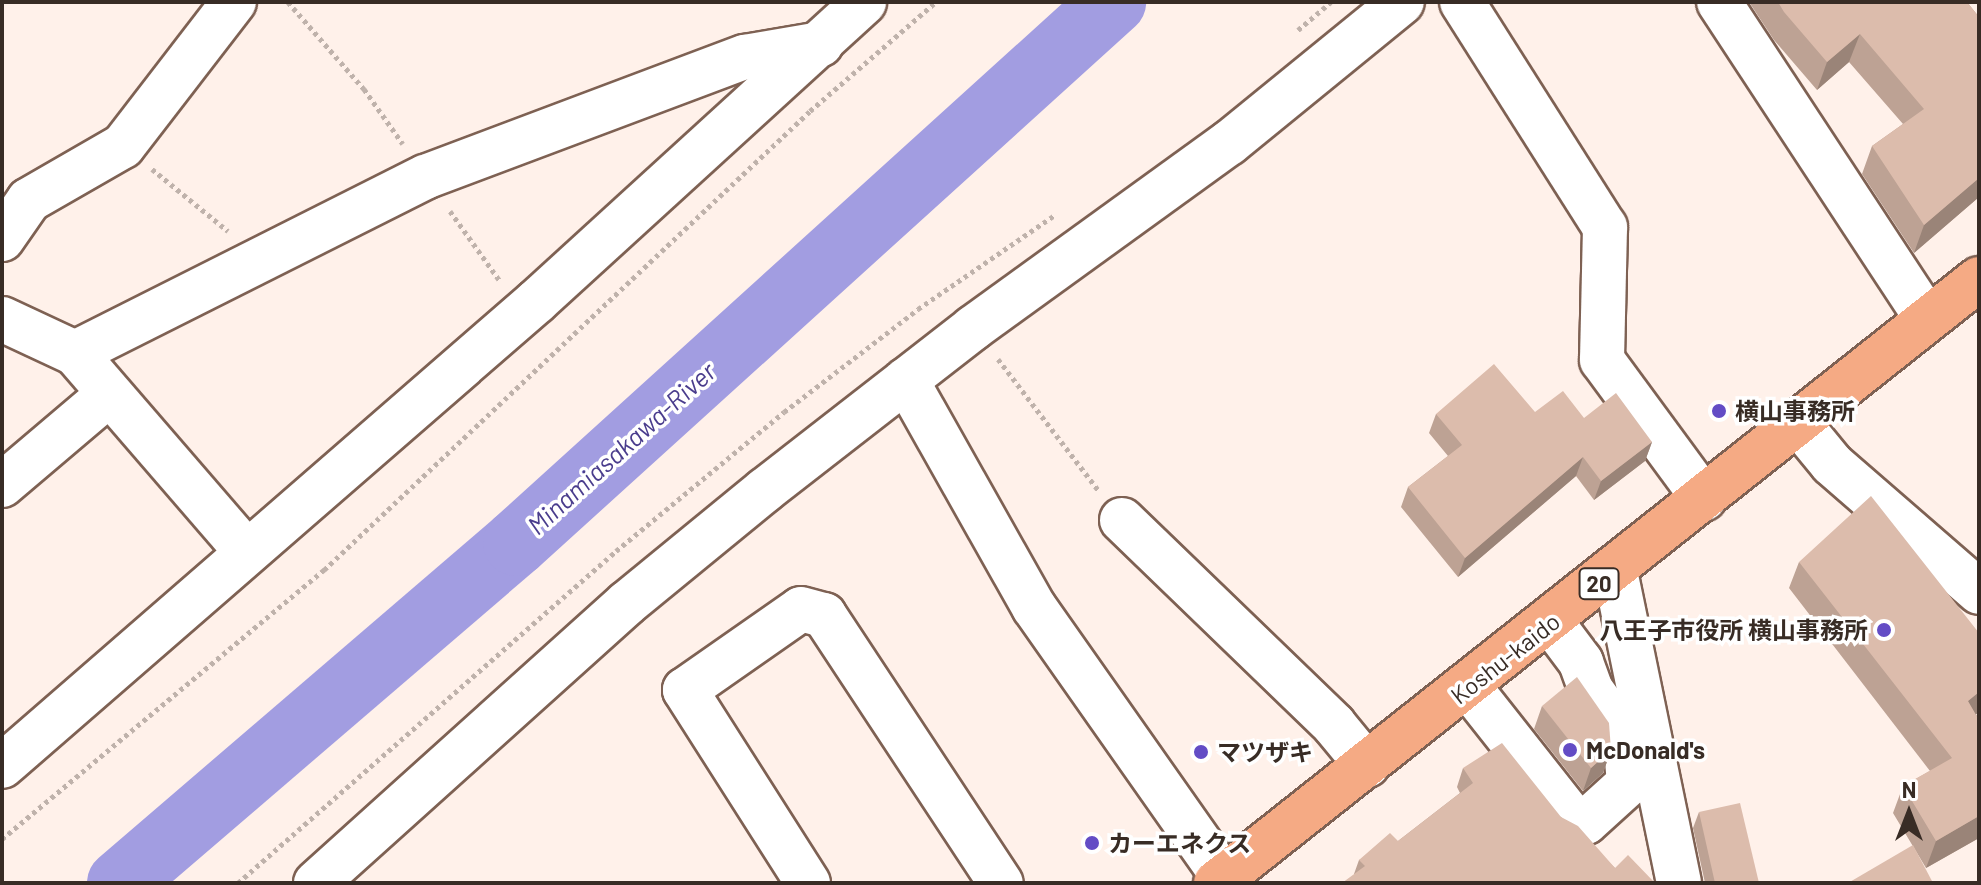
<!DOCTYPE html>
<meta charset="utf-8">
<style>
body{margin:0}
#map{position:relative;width:1981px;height:885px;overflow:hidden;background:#fff1ea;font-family:Barlow,"Noto Sans JP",sans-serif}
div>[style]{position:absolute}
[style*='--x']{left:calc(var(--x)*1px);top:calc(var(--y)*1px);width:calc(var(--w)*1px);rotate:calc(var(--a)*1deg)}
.river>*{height:66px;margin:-33px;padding:0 33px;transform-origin:33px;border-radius:33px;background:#a29de1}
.path>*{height:5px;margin-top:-2.5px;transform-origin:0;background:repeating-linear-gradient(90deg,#bfb2ab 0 4px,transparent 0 8px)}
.roads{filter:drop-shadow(2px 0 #7e6153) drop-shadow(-2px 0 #7e6153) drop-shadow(0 2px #7e6153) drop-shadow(0 -2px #7e6153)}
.minor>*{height:44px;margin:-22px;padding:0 22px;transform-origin:22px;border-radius:22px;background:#fff}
.highway>*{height:44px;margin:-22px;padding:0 22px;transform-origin:22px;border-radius:22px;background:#f5aa84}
.wall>*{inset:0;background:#bda294}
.shaded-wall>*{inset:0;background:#9a8478}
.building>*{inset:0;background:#dcbcac}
.dots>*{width:22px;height:22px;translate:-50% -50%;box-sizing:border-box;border:4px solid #fff;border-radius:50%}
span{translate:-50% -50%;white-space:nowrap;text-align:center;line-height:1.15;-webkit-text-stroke:7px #fff;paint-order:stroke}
.shield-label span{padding:2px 6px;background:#fff;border:2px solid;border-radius:6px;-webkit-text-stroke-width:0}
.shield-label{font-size:22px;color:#382c25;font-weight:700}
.poi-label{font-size:24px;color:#382c25;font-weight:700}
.left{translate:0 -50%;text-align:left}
.right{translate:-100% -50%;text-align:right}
.street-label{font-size:24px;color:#382c25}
.water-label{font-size:26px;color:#4a3d8d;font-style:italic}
.frame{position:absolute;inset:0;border:4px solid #382c25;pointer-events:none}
.north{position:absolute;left:1869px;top:773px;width:80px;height:80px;-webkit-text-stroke:6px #fff;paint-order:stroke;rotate:0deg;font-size:22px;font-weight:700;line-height:32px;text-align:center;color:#382c25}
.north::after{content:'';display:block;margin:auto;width:28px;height:36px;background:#382c25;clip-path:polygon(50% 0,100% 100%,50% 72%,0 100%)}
</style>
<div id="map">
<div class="river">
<div style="--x:120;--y:883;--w:522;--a:-40.65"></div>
<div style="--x:516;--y:543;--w:806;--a:-42.18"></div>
</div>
<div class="path">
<div style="--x:288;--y:2;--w:116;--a:48.9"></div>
<div style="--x:364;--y:89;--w:67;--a:54.7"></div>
<div style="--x:1298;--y:30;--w:43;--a:-40.3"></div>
<div style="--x:152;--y:169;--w:98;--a:39.2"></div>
<div style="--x:450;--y:211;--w:86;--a:54.5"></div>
<div style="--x:998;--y:359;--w:166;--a:52.6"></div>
<div style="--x:2;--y:839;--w:420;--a:-39.9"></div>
<div style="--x:324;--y:570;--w:668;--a:-43.36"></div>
<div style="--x:810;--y:111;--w:167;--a:-40.9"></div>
<div style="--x:238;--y:883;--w:503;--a:-41.29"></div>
<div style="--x:616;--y:551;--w:218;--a:-39.6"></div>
<div style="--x:784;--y:412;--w:169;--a:-37.5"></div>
<div style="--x:918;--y:309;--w:166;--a:-34.5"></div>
</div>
<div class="roads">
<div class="minor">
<div style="--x:1462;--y:2;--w:267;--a:57.6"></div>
<div style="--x:1605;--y:227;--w:133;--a:91.3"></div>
<div style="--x:1602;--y:360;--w:172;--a:53.7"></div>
<div style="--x:1719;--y:2;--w:379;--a:56.7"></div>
<div style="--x:2;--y:239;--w:47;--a:-55.3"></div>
<div style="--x:29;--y:200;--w:108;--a:-29.9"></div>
<div style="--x:123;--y:146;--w:182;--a:-52.4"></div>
<div style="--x:2;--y:319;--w:81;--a:25"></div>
<div style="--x:75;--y:353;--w:262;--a:49.2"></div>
<div style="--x:75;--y:353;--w:392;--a:-26.7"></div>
<div style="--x:425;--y:177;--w:342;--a:-20.6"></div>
<div style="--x:745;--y:57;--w:77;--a:-9.7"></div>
<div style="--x:906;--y:380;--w:261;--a:60.6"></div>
<div style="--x:1034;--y:607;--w:330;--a:54.9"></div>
<div style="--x:1800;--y:425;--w:50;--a:50.6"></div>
<div style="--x:1832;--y:464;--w:195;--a:41"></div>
<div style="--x:2;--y:485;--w:139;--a:-40.3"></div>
<div style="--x:1122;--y:520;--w:295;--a:44"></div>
<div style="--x:1334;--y:725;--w:52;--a:50.5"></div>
<div style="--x:1615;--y:571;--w:318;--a:78.4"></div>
<div style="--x:1468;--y:686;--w:171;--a:51.7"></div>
<div style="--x:1574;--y:820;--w:12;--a:9"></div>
<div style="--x:1586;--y:822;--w:58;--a:-42.2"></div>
<div style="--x:1629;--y:783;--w:46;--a:-95"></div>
<div style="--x:1625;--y:737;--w:58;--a:-125.9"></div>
<div style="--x:1591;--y:690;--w:30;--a:-110"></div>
<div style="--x:1581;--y:662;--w:50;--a:-126.9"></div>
<div style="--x:2;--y:766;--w:709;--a:-41"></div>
<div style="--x:537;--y:301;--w:443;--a:-42.4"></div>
<div style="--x:316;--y:883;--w:418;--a:-42"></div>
<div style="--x:627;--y:603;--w:178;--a:-39.3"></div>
<div style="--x:765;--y:490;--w:264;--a:-37.9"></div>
<div style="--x:973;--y:328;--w:316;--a:-35.9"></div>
<div style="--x:1229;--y:143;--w:223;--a:-39.2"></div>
<div style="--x:808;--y:883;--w:229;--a:-122.5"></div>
<div style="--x:685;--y:690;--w:141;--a:-34.9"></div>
<div style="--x:801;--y:609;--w:24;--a:15"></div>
<div style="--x:824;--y:615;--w:321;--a:56.6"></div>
</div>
<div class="highway">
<div style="--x:1216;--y:883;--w:973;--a:-38.37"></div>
</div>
</div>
<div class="wall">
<div style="clip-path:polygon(1749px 2px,1967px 2px,1979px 17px,1979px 197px,1914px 253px,1862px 174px,1872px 146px,1903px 124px,1849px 62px,1817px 90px,1774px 40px)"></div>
<div style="clip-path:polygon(1535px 412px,1584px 418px,1652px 442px,1645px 461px,1594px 500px,1576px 476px,1458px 577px,1401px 507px,1408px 487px,1448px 456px,1429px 433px,1436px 414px)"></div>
<div style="clip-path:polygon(1799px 562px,1979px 633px,1979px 712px,1976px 714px,1979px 720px,1979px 838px,1926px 868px,1893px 813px,1903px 786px,1930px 771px,1789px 588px)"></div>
<div style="clip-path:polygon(1542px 706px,1611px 750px,1603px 773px,1583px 791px,1534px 729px)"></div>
<div style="clip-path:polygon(1463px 768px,1561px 817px,1615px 868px,1655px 883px,1354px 874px,1359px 860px,1398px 841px,1460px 793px,1457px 787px)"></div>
<div style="clip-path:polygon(1699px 812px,1759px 883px,1705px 883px,1693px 828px)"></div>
</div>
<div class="shaded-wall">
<div style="clip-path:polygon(1860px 34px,1849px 62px,1817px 90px,1827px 62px)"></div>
<div style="clip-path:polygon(1979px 178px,1979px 197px,1914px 253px,1924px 225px)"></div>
<div style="clip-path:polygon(1652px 442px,1645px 461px,1594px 500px,1601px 481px)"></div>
<div style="clip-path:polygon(1583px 457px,1576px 476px,1458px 577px,1465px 558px)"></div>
<div style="clip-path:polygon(1979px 692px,1979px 712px,1958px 728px,1968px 701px)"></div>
<div style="clip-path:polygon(1611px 750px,1603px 773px,1583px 791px,1591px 768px)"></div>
<div style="clip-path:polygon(1979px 816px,1979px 838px,1926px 868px,1936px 841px)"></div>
</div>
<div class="building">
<div style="clip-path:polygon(1778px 2px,1967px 2px,1979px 17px,1979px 178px,1924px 225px,1872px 146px,1924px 109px,1860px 34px,1827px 62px,1784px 12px)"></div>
<div style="clip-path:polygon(1494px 364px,1535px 412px,1563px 391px,1584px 418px,1616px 393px,1652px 442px,1601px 481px,1583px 457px,1465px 558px,1408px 487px,1462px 445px,1436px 414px)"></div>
<div style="clip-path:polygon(1871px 496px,1979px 633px,1979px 692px,1968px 701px,1979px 720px,1979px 816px,1936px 841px,1903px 786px,1952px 758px,1799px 562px)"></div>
<div style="clip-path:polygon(1577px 677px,1609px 723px,1611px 750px,1591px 768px,1542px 706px)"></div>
<div style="clip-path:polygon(1502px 743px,1561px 817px,1578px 826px,1615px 868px,1628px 855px,1655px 883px,1342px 883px,1365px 866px,1359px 860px,1390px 833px,1398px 841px,1473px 783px,1463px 768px)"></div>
<div style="clip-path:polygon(1740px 803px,1759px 883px,1715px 883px,1699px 812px)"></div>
<div style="clip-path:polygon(1913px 845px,1933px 883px,1848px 883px)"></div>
</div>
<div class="dots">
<div style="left:1719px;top:411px;background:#634cc5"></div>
<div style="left:1884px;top:630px;background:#634cc5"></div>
<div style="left:1570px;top:750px;background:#634cc5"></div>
<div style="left:1201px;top:752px;background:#634cc5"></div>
<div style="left:1092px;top:843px;background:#634cc5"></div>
</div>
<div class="shield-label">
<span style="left:1599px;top:584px">20</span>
</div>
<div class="poi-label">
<span class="left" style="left:1735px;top:411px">横山事務所</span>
<span class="right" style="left:1868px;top:630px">八王子市役所 横山事務所</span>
<span class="left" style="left:1586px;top:750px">McDonald's</span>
<span class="left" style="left:1217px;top:752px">マツザキ</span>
<span class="left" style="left:1108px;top:843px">カーエネクス</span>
</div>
<div class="street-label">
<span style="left:1505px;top:658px;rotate:-38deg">Koshu-kaido</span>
</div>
<div class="water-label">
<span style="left:621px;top:448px;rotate:-42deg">Minamiasakawa-River</span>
</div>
<div class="frame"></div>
<div class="north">N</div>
</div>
